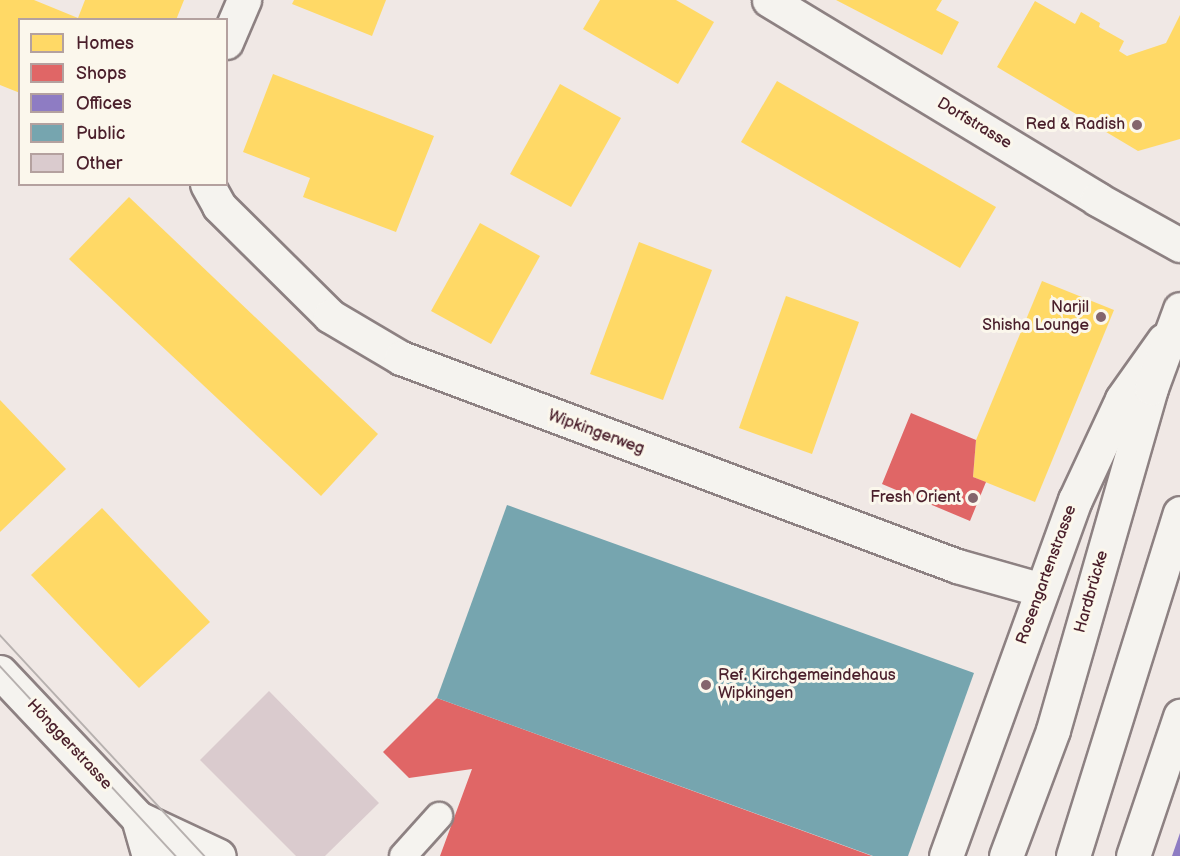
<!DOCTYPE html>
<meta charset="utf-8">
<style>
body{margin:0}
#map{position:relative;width:1180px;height:856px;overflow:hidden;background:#f0e8e5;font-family:"Balsamiq Sans",sans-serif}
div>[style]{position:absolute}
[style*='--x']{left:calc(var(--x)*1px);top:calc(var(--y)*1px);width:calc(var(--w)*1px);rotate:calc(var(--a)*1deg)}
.homes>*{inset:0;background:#ffd966}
.shops>*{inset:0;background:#e06666}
.offices>*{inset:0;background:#8e7cc3}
.public>*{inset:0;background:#76a5af}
.building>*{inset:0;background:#dacbce}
.roads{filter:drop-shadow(2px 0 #8d8182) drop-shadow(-2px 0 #8d8182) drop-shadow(0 2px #8d8182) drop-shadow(0 -2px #8d8182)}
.service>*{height:26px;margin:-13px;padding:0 13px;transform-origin:13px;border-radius:13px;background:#f5f3ef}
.minor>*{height:33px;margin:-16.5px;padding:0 16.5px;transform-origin:16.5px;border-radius:16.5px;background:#f5f3ef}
.tertiary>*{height:33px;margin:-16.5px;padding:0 16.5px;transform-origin:16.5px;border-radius:16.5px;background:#f5f3ef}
.primary>*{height:33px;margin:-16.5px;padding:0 16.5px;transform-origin:16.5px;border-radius:16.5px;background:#f5f3ef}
.tram>*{height:1.5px;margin:-0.75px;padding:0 0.75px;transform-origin:0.75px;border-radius:0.75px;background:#b7b1af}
.dots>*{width:16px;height:16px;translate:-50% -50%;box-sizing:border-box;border:3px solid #fbf7ec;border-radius:50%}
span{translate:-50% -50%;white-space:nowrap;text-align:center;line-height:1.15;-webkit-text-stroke:6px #fbf7ec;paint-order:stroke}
.street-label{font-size:16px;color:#4a1f2b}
.poi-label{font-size:16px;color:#4a1f2b}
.right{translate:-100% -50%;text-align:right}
.left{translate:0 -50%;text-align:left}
.legend{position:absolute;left:18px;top:18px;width:210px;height:168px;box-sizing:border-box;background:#fbf7ec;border:2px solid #b4a19f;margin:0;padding:8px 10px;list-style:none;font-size:18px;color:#4a1f2b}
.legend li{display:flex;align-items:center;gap:12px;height:30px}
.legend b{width:30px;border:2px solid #b4a19f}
</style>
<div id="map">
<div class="homes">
<div style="clip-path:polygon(0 0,34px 0,78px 18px,85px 0,184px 0,176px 20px,20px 20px,20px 93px,0 85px)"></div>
<div style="clip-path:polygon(294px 0,386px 0,372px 36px,292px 4px)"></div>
<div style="clip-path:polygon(600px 0,676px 0,714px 22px,678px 84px,583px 29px)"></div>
<div style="clip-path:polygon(836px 0,942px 0,936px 10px,959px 22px,942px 55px)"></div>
<div style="clip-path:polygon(1035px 1px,1075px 24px,1081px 12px,1100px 23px,1099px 27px,1124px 41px,1119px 51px,1127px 56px,1166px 43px,1180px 15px,1180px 139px,1138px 151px,997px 67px)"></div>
<div style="clip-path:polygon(273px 74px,434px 136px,396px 232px,303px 197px,310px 178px,243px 152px)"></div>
<div style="clip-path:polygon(777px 81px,996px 207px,960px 268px,741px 142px)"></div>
<div style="clip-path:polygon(560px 84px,621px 118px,571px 207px,510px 174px)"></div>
<div style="clip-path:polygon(129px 197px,378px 434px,321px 496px,69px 259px)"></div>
<div style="clip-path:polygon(480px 223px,540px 256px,491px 344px,431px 311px)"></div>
<div style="clip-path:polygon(639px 242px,712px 270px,663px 400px,590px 374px)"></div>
<div style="clip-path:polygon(1042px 281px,1114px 310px,1035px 502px,973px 477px,976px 440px)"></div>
<div style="clip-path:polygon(786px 296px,859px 322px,812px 454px,739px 428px)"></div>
<div style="clip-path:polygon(0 400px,66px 469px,0 532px)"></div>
<div style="clip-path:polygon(102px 508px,210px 622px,139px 688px,31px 575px)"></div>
</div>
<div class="shops">
<div style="clip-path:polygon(911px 413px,976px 440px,973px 477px,986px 482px,970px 521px,882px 484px)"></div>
<div style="clip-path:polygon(437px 698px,872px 856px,440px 856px,472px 769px,409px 778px,383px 752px)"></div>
</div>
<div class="offices">
<div style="clip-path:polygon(1180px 833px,1180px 856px,1172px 856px)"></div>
</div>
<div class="public">
<div style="clip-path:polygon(507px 505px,974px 673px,908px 856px,873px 856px,437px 698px)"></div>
</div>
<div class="building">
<div style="clip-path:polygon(269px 691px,379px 803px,325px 856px,296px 856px,200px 760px)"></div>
</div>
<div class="roads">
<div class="service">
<div style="--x:145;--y:826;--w:42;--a:46"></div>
<div style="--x:403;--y:856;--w:54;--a:-48"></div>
</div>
<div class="minor">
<div style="--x:769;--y:0;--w:384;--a:31.2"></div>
<div style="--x:1097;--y:199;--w:95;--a:29"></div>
<div style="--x:226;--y:42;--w:46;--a:-66.8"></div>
<div style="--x:207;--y:184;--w:25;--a:61"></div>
<div style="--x:219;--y:206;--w:156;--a:44.7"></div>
<div style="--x:330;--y:316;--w:82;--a:30.6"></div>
<div style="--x:401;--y:358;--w:594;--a:20.51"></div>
<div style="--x:957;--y:566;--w:88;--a:15.8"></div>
<div style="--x:0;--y:672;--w:201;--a:46.6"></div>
<div style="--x:138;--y:818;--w:89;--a:25.1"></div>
<div style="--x:138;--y:818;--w:40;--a:74"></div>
</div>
<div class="tertiary">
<div style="--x:946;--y:856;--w:379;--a:-70.1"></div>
<div style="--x:1075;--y:500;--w:111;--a:-65"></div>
<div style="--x:1122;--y:399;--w:72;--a:-54.6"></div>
<div style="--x:1133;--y:856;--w:148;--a:-71.4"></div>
</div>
<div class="primary">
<div style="--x:1006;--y:856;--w:134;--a:-69.5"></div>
<div style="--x:1053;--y:730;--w:356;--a:-74"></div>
<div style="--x:1151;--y:388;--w:84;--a:-69.8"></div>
<div style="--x:1073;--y:856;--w:359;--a:-72.7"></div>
</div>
</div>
<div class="tram">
<div style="--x:0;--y:635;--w:301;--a:47.2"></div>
<div style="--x:0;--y:666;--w:259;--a:47.2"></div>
</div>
<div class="dots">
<div style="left:1137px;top:125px;background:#84656c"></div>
<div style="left:1101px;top:317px;background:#84656c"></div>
<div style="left:973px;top:498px;background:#84656c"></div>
<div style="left:706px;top:685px;background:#84656c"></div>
</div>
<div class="street-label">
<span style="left:974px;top:124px;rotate:31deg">Dorfstrasse</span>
<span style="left:596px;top:433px;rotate:20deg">Wipkingerweg</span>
<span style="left:1047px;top:575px;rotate:-70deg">Rosengartenstrasse</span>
<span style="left:1092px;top:592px;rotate:-74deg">Hardbrücke</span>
<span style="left:69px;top:745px;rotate:47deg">Hönggerstrasse</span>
</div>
<div class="poi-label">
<span class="right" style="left:1125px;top:125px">Red &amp; Radish</span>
<span class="right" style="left:1089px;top:317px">Narjil<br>Shisha Lounge</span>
<span class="right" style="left:961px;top:498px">Fresh Orient</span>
<span class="left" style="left:718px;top:685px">Ref. Kirchgemeindehaus<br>Wipkingen</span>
</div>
<ul class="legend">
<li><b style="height:16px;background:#ffd966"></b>Homes</li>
<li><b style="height:16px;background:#e06666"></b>Shops</li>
<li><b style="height:16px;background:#8e7cc3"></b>Offices</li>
<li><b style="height:16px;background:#76a5af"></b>Public</li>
<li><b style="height:16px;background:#dacbce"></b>Other</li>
</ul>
</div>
